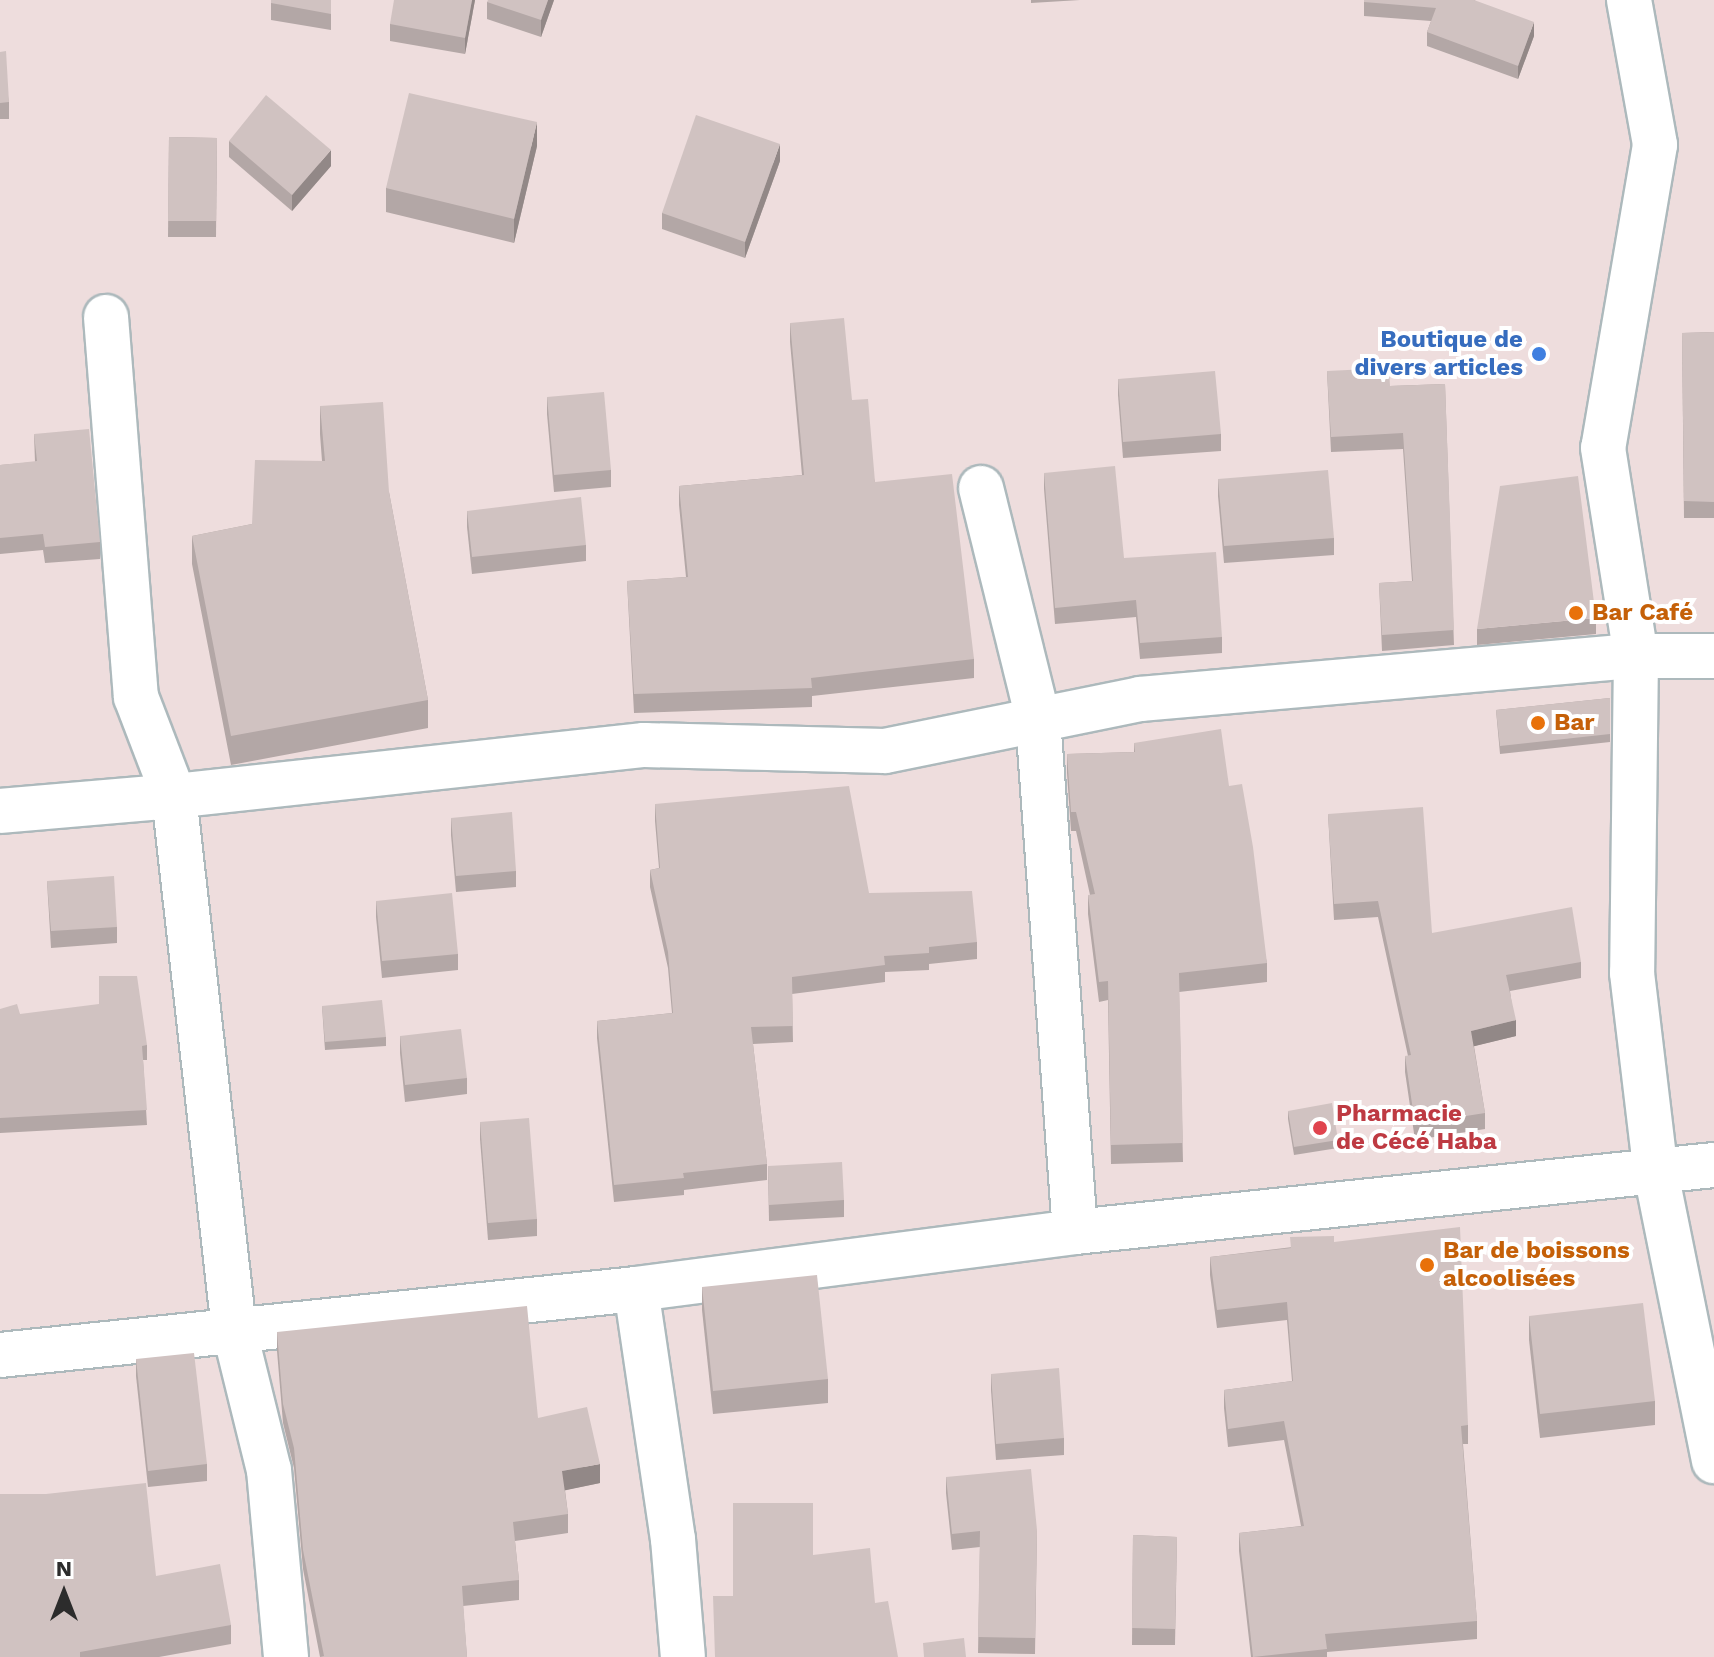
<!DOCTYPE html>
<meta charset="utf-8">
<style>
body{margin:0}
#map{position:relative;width:1714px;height:1657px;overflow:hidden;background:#edd;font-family:"Work Sans",sans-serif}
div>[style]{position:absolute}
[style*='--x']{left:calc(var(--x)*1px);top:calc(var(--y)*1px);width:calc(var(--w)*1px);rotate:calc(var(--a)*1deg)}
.roads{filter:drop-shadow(2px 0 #adb9bc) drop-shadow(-2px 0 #adb9bc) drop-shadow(0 2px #adb9bc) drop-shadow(0 -2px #adb9bc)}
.street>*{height:44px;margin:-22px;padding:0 22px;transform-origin:22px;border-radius:22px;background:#fff}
.wall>*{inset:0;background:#b3a7a6}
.shaded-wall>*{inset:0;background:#928887}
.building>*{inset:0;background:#d0c2c1}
.dots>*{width:22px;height:22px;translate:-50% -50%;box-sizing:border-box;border:4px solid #fff;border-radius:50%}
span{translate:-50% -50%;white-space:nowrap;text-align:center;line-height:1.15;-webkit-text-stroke:8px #fff;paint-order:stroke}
.shop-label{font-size:24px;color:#366cbe;font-weight:700}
.right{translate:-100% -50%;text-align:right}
.food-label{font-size:24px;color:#c56008;font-weight:700}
.left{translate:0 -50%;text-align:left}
.health-label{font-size:24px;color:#be3a42;font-weight:700}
.north{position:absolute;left:24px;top:1553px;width:80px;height:80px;-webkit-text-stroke:6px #fff;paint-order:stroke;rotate:0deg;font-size:22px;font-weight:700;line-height:32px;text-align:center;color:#2c2c2c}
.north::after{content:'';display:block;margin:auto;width:28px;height:36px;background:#2c2c2c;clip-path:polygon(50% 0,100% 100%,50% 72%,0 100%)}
</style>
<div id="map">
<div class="roads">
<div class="street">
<div style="--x:1629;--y:0;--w:147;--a:79.8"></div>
<div style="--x:1655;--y:145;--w:307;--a:99.7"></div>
<div style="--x:1603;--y:448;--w:211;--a:81"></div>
<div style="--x:1636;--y:656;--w:317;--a:90.7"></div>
<div style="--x:1632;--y:973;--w:201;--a:83.2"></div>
<div style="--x:1656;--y:1173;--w:294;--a:78.6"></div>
<div style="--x:106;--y:317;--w:381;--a:85.5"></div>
<div style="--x:136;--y:697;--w:106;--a:69"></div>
<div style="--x:174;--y:796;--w:536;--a:83.58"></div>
<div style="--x:234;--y:1329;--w:145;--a:76.1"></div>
<div style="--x:269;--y:1470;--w:188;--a:84.8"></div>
<div style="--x:981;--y:488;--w:238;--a:76.1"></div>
<div style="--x:1038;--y:719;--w:514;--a:85.87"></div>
<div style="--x:0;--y:811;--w:175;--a:-4.9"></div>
<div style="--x:174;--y:796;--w:473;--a:-6.2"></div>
<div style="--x:644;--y:745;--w:241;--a:1.4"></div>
<div style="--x:885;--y:751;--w:260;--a:-11.5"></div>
<div style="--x:1140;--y:699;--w:498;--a:-5"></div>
<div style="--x:1636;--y:656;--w:78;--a:0"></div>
<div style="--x:636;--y:1289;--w:253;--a:81.6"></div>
<div style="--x:673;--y:1539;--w:118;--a:85.2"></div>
<div style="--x:0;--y:1355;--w:639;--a:-5.92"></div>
<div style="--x:636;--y:1289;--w:443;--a:-7.4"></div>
<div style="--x:1075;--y:1232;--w:643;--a:-5.99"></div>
</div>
</div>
<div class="wall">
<div style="clip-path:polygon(271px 0,331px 0,331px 30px,271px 20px)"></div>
<div style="clip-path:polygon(475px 0,465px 54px,390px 41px,390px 24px)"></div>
<div style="clip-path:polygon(554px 0,541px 37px,487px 19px,487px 2px)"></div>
<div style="clip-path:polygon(1031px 0,1080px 0,1031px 3px)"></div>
<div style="clip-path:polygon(1364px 0,1474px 0,1534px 36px,1518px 79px,1427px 46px,1427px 32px,1431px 21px,1364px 16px)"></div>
<div style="clip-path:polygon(0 52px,9px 102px,9px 119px,0 119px)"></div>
<div style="clip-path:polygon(169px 137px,217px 138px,216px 237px,168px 237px)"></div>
<div style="clip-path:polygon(229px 141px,331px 166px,292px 211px,229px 157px)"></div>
<div style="clip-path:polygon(537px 146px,514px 243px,386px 212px,386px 188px)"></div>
<div style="clip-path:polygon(780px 161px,745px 258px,662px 229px,662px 213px)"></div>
<div style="clip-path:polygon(790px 323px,852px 400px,875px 482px,974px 659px,974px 678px,812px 696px,812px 707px,634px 713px,627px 581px,686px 577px,679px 505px,679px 486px,802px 475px,790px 342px)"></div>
<div style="clip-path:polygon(1714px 332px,1714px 518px,1684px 518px,1682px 333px)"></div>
<div style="clip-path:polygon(1327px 371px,1390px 386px,1445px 384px,1454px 645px,1382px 651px,1379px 583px,1412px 581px,1403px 449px,1331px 452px)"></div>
<div style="clip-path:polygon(1118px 379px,1221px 434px,1221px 451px,1123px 458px,1118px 395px)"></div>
<div style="clip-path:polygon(547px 397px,611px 470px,611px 487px,554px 492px,547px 414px)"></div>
<div style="clip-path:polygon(320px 406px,389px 492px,428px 700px,428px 728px,231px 765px,192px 564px,192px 536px,252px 524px,322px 461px,320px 434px)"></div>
<div style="clip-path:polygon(34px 434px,100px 542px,100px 559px,45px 563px,43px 550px,0 554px,0 465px,35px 462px)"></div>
<div style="clip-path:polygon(1044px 473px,1124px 558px,1222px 637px,1222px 653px,1140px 659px,1136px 617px,1055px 624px,1044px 489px)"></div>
<div style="clip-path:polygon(1218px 479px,1334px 538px,1334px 555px,1224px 563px,1218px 496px)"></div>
<div style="clip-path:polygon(467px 511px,586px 545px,586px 561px,472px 574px,467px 527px)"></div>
<div style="clip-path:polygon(1596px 618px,1596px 634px,1477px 645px,1477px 629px)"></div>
<div style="clip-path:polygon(1610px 698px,1610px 742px,1500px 754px,1496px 710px)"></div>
<div style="clip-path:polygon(1134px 743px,1229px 786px,1267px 963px,1267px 982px,1179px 992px,1183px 1162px,1111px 1164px,1108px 1000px,1099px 1002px,1088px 914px,1088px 895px,1090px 895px,1076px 831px,1071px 831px,1067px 773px,1067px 754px,1134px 752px)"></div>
<div style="clip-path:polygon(655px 804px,869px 893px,977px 942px,977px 959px,929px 964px,929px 970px,885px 972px,885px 982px,792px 994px,793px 1042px,753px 1044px,767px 1164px,767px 1180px,684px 1190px,684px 1195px,614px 1202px,597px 1038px,597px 1021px,672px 1013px,668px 968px,650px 887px,650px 870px,659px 868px,655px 821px)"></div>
<div style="clip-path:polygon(1328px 814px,1432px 933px,1581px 962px,1581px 978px,1510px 991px,1516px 1036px,1474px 1046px,1485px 1113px,1485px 1129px,1415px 1140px,1405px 1072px,1405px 1056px,1408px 1056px,1378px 917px,1334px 920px)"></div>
<div style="clip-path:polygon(451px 818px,516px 871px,516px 887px,456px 892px,451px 835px)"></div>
<div style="clip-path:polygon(47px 881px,117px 927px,117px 943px,51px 948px)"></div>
<div style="clip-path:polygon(376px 901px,458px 954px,458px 970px,382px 978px,376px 917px)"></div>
<div style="clip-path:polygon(322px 1006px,386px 1037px,386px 1046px,325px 1050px)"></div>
<div style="clip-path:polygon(0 1009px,147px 1045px,147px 1060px,143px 1060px,147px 1125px,0 1133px)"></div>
<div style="clip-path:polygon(400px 1036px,467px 1078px,467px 1094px,405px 1102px,400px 1053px)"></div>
<div style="clip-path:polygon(1288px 1111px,1338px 1140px,1338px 1148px,1294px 1155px,1288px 1119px)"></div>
<div style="clip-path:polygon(480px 1122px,537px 1219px,537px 1236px,488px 1240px,480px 1139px)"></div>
<div style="clip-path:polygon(768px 1166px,844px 1200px,844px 1217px,769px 1221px)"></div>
<div style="clip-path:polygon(1334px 1242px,1468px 1425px,1468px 1444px,1463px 1444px,1477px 1621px,1477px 1639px,1327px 1652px,1327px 1657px,1251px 1657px,1239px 1551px,1239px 1533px,1301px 1526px,1284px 1440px,1228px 1447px,1224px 1408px,1224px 1390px,1292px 1381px,1287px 1320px,1217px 1328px,1210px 1275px,1210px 1257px)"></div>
<div style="clip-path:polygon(702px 1287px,828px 1379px,828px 1403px,713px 1414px,702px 1310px)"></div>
<div style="clip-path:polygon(1529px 1316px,1655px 1401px,1655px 1425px,1540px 1438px,1529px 1340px)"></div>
<div style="clip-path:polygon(277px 1332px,538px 1418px,600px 1483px,565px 1490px,568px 1514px,568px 1533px,515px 1541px,519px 1580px,519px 1600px,463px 1606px,467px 1657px,320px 1657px,303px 1569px,294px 1468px,283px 1423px,277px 1351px)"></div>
<div style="clip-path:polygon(136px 1359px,207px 1464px,207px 1481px,148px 1487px,136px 1376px)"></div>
<div style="clip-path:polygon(991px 1374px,1064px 1438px,1064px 1455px,996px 1460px,991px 1390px)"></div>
<div style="clip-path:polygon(946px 1477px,1037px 1530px,1035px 1654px,978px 1653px,980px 1547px,952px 1550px,946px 1493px)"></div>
<div style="clip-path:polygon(1133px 1535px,1177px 1537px,1175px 1645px,1132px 1645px)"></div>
<div style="clip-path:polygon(156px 1576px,231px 1625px,231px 1644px,159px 1657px,0 1657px)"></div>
</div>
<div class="shaded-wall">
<div style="clip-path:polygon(472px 0,475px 0,465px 54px,465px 38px)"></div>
<div style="clip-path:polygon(548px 0,554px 0,541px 37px,541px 20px)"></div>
<div style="clip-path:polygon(1534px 22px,1534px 36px,1518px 79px,1518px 66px)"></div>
<div style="clip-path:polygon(537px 122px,537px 146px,514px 243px,514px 219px)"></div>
<div style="clip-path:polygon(780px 144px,780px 161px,745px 258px,745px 242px)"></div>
<div style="clip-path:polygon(331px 150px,331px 166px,292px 211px,292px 195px)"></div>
<div style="clip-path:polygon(1516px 1020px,1516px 1036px,1471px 1047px,1471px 1031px)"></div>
<div style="clip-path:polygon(600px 1464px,600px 1483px,562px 1491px,562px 1471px)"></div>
</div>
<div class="building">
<div style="clip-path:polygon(271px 0,331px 0,331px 14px,271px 3px)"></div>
<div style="clip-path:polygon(394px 0,472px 0,465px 38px,390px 24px)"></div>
<div style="clip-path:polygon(488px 0,548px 0,541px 20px,487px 2px)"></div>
<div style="clip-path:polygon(1364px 0,1474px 0,1534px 22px,1518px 66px,1427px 32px,1436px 8px,1364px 2px)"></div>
<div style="clip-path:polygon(6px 51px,9px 102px,0 103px,0 52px)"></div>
<div style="clip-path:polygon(409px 93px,537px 122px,514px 219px,386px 188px)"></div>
<div style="clip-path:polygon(266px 95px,331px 150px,292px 195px,229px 141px)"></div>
<div style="clip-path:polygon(696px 115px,780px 144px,745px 242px,662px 213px)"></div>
<div style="clip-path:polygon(169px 137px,217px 138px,216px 221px,168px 221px)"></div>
<div style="clip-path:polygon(844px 318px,852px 400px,868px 399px,875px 482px,952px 474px,974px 659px,811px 678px,812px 688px,634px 694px,627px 581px,688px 577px,679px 486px,804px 475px,790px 323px)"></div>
<div style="clip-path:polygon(1714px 332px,1714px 502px,1684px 501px,1682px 333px)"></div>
<div style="clip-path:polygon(1389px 368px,1390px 386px,1445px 384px,1454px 630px,1382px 635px,1379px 583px,1413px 581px,1403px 433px,1331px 437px,1327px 371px)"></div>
<div style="clip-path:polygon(1215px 371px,1221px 434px,1123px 442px,1118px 379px)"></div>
<div style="clip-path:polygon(604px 392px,611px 470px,554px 475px,547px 397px)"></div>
<div style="clip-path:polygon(383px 402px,389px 492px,428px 700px,231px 736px,192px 536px,252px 524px,255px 460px,325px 461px,320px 406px)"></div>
<div style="clip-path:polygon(89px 429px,100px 542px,45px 547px,43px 534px,0 538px,0 465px,37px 461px,34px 434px)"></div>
<div style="clip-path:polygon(1115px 466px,1124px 558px,1216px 552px,1222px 637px,1140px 643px,1136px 600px,1055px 608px,1044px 473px)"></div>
<div style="clip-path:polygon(1328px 470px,1334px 538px,1224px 546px,1218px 479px)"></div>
<div style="clip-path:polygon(1578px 476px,1596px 618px,1477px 629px,1500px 486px)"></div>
<div style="clip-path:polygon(581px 497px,586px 545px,472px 557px,467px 511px)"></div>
<div style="clip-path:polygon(1610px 698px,1610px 734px,1500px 746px,1496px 710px)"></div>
<div style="clip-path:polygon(1221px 729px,1229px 786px,1242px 784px,1253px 847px,1267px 963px,1179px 973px,1183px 1143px,1111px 1145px,1108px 981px,1099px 982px,1088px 895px,1095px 894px,1076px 812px,1071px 812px,1067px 754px,1135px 752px,1134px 743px)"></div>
<div style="clip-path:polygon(849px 786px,869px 893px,972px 891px,977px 942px,929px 947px,929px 953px,884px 956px,885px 965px,792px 977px,793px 1026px,751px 1027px,767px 1164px,683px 1173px,684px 1178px,614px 1185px,597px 1021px,673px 1013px,668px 952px,650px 870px,660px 868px,655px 804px)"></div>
<div style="clip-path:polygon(1423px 807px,1432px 933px,1572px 907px,1581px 962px,1506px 975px,1516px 1020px,1471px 1031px,1485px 1113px,1415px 1124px,1405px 1056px,1411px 1055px,1378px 901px,1334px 904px,1328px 814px)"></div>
<div style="clip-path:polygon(512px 812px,516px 871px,456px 876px,451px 818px)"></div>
<div style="clip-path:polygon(114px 876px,117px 927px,51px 931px,47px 881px)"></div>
<div style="clip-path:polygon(452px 893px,458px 954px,382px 961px,376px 901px)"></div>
<div style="clip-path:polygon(99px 976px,137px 976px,147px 1045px,142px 1046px,147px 1110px,0 1118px,0 1009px,17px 1004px,20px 1014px,99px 1004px)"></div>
<div style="clip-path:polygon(382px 1000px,386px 1037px,325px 1042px,322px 1006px)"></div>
<div style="clip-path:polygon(461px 1029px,467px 1078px,405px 1085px,400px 1036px)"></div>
<div style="clip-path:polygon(1332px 1103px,1338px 1140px,1294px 1147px,1288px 1111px)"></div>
<div style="clip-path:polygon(529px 1118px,537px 1219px,488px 1223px,480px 1122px)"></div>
<div style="clip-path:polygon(842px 1162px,844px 1200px,769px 1205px,768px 1166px)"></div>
<div style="clip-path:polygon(1460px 1227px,1468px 1425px,1461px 1426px,1477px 1621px,1325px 1634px,1327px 1649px,1253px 1657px,1239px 1533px,1304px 1526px,1284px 1421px,1228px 1429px,1224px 1390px,1293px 1381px,1287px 1302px,1217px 1310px,1210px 1257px,1291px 1248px,1290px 1237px,1334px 1236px,1334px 1242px)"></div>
<div style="clip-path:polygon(817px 1275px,828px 1379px,713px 1391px,702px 1287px)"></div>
<div style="clip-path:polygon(1643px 1303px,1655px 1401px,1540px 1414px,1529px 1316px)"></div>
<div style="clip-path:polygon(527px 1306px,538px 1418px,587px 1407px,600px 1464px,562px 1471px,568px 1514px,513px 1522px,519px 1580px,462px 1586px,467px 1657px,320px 1657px,324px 1656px,303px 1550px,294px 1448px,283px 1404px,277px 1332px)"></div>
<div style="clip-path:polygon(194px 1353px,207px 1464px,148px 1471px,136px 1359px)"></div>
<div style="clip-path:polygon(1059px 1368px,1064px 1438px,996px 1444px,991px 1374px)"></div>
<div style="clip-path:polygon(1031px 1469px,1037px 1530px,1035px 1638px,978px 1637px,980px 1531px,952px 1534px,946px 1477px)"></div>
<div style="clip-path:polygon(146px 1483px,156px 1576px,220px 1564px,231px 1625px,80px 1652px,80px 1657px,0 1657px,0 1494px,46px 1494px)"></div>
<div style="clip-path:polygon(733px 1503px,813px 1503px,813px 1555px,870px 1548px,875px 1603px,888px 1601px,898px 1657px,715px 1657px,713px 1596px,733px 1596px)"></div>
<div style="clip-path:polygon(1133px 1535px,1177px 1537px,1175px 1629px,1132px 1628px)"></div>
<div style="clip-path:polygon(964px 1638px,966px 1657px,924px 1657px,923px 1643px)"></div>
</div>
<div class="dots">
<div style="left:1539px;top:354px;background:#3f7fe0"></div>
<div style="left:1576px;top:613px;background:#e8710a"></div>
<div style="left:1538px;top:723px;background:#e8710a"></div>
<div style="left:1320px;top:1128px;background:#e0444e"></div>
<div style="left:1427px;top:1265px;background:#e8710a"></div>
</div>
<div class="shop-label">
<span class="right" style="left:1523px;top:354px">Boutique de<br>divers articles</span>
</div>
<div class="food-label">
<span class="left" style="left:1592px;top:613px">Bar Café</span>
<span class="left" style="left:1554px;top:723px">Bar</span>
<span class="left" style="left:1443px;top:1265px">Bar de boissons<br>alcoolisées</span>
</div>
<div class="health-label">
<span class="left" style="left:1336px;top:1128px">Pharmacie<br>de Cécé Haba</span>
</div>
<div class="north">N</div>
</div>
